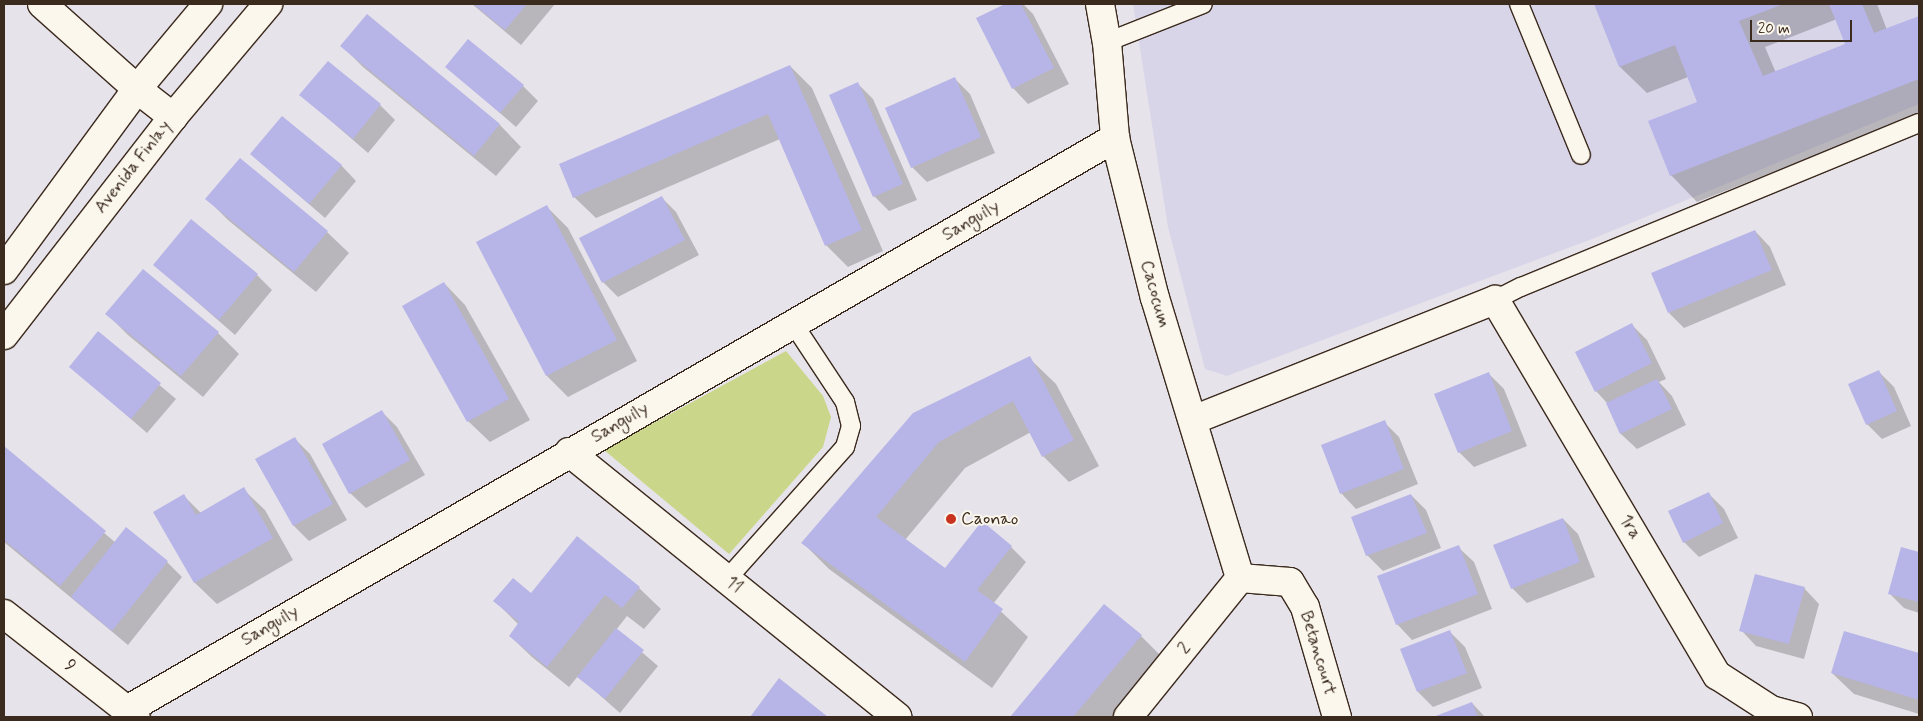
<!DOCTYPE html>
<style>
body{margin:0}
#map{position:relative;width:1923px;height:721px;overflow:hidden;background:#e7e3ea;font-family:Mynerve,sans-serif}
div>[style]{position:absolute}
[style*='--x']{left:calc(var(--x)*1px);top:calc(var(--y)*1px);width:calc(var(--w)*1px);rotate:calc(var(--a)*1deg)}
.built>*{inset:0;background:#d9d5e9}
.green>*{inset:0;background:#cad689}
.shadow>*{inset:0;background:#0003}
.building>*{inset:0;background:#b7b5e7}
.roads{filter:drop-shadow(1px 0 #3b2a1e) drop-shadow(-1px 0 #3b2a1e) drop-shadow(0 1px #3b2a1e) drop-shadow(0 -1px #3b2a1e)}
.service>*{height:18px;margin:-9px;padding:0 9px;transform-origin:9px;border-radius:9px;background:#fbf7ec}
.minor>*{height:28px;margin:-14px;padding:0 14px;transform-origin:14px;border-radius:14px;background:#fbf7ec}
.primary>*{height:28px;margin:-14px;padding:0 14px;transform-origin:14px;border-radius:14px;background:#fbf7ec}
.dots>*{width:14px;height:14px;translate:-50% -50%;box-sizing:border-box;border:2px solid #fbf7ec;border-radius:50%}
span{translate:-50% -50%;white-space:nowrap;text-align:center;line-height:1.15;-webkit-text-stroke:4px #fbf7ec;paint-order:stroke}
.street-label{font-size:18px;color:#3b2a1e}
.poi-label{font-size:18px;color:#3b2a1e}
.left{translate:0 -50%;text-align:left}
.frame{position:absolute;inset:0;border:5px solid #3b2a1e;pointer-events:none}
.scale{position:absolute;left:1750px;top:20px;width:102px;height:22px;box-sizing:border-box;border:2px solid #3b2a1e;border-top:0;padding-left:6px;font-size:15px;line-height:18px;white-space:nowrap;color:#3b2a1e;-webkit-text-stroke:4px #fbf7ec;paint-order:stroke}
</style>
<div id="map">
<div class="built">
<div style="clip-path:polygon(1133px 4px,1919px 4px,1919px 104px,1592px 239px,1227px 376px,1205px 369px,1168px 227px)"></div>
</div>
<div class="green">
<div style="clip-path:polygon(786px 351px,823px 396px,831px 417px,823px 447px,729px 554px,604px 450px)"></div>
</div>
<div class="shadow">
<div style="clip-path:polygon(472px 4px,555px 4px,521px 45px)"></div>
<div style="clip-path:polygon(1007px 4px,1023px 4px,1033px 14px,1069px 84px,1028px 104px,1013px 88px,978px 19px)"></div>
<div style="clip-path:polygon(evenodd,1596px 4px,1877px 4px,1887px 30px,1919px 17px,1919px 115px,1697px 202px,1671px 175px,1698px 103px,1688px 77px,1647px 93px,1620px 67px,1596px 4px,1837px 19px,1847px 45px,1776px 73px,1765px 47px,1837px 19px)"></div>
<div style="clip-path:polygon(367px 16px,500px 125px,521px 147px,496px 176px,363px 67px,342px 46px)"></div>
<div style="clip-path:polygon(790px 66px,812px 88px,883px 251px,848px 267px,826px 245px,780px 139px,596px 218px,574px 197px)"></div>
<div style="clip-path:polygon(447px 67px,523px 86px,538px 101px,516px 127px)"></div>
<div style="clip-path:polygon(955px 79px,970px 94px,995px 153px,927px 182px,912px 167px)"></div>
<div style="clip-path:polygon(858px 84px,873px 99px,917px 200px,889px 211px,874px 196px)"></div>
<div style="clip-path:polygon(301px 95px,380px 105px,395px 120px,368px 153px)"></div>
<div style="clip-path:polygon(251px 154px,341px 165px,356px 181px,325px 218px)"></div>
<div style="clip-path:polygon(661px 197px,676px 212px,699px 255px,618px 297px,603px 282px)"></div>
<div style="clip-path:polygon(207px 199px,327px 232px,349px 253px,316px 292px,228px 220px)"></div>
<div style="clip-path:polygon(547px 207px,568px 228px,637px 361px,568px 397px,547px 376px,478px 242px)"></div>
<div style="clip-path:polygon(1755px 231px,1770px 247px,1786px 285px,1684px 328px,1669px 313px)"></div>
<div style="clip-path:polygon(155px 265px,257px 275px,272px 290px,235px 335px)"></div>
<div style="clip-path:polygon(444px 283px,465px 305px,530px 420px,490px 442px,468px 421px)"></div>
<div style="clip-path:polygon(107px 314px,218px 333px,239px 354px,203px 397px,128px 335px)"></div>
<div style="clip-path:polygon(1632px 325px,1647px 340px,1666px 379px,1659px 382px,1672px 396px,1686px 425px,1637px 449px,1621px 434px,1607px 403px,1596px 391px)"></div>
<div style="clip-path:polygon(98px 333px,176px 399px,147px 433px,71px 367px)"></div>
<div style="clip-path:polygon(1029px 358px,1056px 384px,1099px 466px,1069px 482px,1043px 456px,1031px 432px,965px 468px,905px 540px,946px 569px,1011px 547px,1026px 562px,993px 604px,1028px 637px,992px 688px,829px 569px,803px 543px)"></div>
<div style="clip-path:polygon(1879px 372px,1894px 387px,1911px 426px,1882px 439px,1867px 424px)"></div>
<div style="clip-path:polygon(1488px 373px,1504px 389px,1527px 446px,1474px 467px,1459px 452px)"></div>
<div style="clip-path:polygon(382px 412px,397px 427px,425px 475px,366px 508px,350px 493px)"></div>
<div style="clip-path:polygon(1384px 422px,1399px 437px,1418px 484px,1356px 509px,1341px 493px)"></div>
<div style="clip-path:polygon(295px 439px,310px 454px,347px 520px,309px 541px,294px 526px,257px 460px)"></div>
<div style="clip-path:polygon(4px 448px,116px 543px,167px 562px,182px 577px,128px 645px,4px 542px)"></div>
<div style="clip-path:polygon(243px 489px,265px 510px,293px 560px,217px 604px,195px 583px,155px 512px,184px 496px,201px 513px)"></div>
<div style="clip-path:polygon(1709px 494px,1724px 509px,1738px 538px,1699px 557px,1684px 542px)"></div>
<div style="clip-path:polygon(1411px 495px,1426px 510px,1441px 548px,1383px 571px,1367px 555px)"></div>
<div style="clip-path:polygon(1563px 519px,1578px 534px,1595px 577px,1527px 603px,1512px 588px)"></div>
<div style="clip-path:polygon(577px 538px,639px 588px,661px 609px,644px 629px,627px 616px,616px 630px,658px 666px,620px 713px,578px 676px,569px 687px,532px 657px,510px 636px,519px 625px,495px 601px,531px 595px)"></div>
<div style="clip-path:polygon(1458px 547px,1474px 562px,1492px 609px,1412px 640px,1397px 624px)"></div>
<div style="clip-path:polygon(1902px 548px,1919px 553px,1919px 613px,1904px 608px,1889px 593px)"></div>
<div style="clip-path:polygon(1804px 588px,1819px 604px,1804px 659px,1756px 646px,1741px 630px)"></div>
<div style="clip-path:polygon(1104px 606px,1141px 636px,1162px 657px,1112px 717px,1012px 717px)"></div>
<div style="clip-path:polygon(1450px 632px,1465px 647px,1482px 688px,1433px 707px,1418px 692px)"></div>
<div style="clip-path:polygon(1845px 632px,1919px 655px,1919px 714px,1854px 694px,1832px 673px)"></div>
<div style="clip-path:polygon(779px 680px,826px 717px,751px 717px)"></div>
<div style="clip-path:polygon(1472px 703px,1485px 717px,1436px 717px)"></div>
</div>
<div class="building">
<div style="clip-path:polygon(473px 4px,527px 4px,505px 30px)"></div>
<div style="clip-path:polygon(1005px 4px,1021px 4px,1054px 68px,1012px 89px,976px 18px)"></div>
<div style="clip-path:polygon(1594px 4px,1783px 4px,1739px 21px,1763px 76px,1845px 44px,1829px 4px,1862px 4px,1874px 33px,1919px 16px,1919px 79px,1670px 176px,1648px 121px,1697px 102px,1675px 45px,1619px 67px)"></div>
<div style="clip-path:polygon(367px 14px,500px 124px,474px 156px,340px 46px)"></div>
<div style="clip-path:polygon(468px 39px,524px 85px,500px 113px,445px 67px)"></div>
<div style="clip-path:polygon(328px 61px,381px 104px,353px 139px,299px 95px)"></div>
<div style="clip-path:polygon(790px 65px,862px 230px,825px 246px,768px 114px,573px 198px,559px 164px)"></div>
<div style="clip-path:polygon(955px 77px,981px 137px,911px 168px,885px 108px)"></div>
<div style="clip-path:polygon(858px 82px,903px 184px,873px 197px,829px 95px)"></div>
<div style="clip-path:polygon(282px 116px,342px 165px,309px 204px,250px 154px)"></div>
<div style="clip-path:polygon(240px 158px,328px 231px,294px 272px,205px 199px)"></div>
<div style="clip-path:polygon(662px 196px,685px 240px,602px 283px,579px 238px)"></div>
<div style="clip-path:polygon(547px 205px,617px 340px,546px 376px,476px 242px)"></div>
<div style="clip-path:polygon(191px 219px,258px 274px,219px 320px,153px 265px)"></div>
<div style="clip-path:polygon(1755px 230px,1772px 270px,1668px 313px,1651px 273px)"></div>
<div style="clip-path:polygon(143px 269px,219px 332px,181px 376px,105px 314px)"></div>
<div style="clip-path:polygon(444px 282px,509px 399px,467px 422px,402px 306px)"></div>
<div style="clip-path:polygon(1632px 323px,1652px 363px,1595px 392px,1575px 352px)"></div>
<div style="clip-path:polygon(98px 331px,161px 383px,131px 419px,69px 367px)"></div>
<div style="clip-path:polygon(1030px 356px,1074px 440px,1042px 457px,1013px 401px,939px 442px,876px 517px,945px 568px,982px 521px,1012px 546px,977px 590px,1003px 609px,965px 662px,801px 543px,913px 413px)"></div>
<div style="clip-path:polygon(1879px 370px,1897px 411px,1866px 425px,1848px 384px)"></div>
<div style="clip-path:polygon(1489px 372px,1512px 431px,1458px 453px,1434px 394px)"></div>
<div style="clip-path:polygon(1657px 379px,1672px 409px,1620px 434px,1606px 403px)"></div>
<div style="clip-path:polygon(382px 410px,410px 460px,349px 494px,322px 444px)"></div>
<div style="clip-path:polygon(1385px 420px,1404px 469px,1340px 494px,1321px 445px)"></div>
<div style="clip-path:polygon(295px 437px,333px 504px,293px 526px,255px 459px)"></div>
<div style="clip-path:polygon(4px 446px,106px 531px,60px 586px,4px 540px)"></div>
<div style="clip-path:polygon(244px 487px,273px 538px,194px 583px,153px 512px,184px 494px,196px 515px)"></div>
<div style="clip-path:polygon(1709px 492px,1723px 523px,1683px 543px,1668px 511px)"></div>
<div style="clip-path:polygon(1411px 494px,1427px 533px,1366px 556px,1351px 517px)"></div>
<div style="clip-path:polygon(1563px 518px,1580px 562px,1511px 589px,1493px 545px)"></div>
<div style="clip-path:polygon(126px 527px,168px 561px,112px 631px,71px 597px)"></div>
<div style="clip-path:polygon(577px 536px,640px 587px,622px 608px,605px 595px,547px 667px,509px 636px,519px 622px,493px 601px,513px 578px,531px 593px)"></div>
<div style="clip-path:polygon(1459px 545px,1478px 594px,1396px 625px,1377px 576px)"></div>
<div style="clip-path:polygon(1901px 547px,1919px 552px,1919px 602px,1888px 594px)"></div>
<div style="clip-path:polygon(1755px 574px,1805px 587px,1789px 644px,1739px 631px)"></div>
<div style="clip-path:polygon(1104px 604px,1142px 635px,1073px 717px,1010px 717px)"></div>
<div style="clip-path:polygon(616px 628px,644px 650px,605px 699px,577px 677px)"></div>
<div style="clip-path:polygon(1450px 630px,1467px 673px,1417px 692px,1400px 649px)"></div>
<div style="clip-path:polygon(1844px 631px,1919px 653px,1919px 700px,1831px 673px)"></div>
<div style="clip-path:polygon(779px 678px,828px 717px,750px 717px)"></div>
<div style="clip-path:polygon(1472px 702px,1478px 717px,1433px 717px)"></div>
</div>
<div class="roads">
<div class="service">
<div style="--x:1519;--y:4;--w:163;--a:67.7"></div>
<div style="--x:1107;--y:42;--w:103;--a:-21.6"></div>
<div style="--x:1495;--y:300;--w:29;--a:-27"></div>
<div style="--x:1521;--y:287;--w:430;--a:-22.4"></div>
<div style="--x:727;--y:579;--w:177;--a:-48.2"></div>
<div style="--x:845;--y:447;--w:22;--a:-74"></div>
<div style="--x:851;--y:426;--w:25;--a:-104"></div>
<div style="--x:845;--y:402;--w:95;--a:-123.4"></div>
</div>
<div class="minor">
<div style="--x:42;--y:4;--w:127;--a:41.8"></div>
<div style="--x:137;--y:89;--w:46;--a:37.9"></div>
<div style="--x:1100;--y:4;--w:39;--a:80"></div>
<div style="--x:1107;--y:42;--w:96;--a:85.2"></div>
<div style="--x:1115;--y:138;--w:165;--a:76"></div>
<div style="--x:1155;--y:298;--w:293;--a:73.1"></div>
<div style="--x:1193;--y:420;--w:325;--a:-21.7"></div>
<div style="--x:1495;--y:300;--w:436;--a:59.4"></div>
<div style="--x:1717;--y:675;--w:64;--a:32.9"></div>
<div style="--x:1771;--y:710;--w:28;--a:15"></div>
<div style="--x:569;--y:452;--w:422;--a:38.9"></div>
<div style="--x:1240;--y:578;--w:50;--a:4.6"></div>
<div style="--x:1290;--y:582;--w:29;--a:59"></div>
<div style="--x:1305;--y:607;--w:115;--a:73.8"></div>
<div style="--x:4;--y:614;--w:167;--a:38"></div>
<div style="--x:127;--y:710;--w:1142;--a:-30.07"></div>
<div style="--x:1128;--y:717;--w:179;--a:-51.1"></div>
</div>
<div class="primary">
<div style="--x:4;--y:270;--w:225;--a:-53.7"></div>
<div style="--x:137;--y:89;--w:111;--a:-50.1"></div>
<div style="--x:4;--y:335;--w:276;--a:-52.2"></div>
<div style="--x:173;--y:117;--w:148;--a:-49.9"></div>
</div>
</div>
<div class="dots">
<div style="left:951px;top:519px;background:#c8321e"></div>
</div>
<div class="street-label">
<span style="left:133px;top:167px;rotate:-52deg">Avenida Finlay</span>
<span style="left:971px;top:221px;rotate:-30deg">Sanguily</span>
<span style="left:1155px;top:294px;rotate:74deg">Cacocum</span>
<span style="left:620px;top:423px;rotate:-30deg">Sanguily</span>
<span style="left:1630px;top:527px;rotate:59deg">1ra</span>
<span style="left:734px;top:585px;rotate:39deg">11</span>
<span style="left:270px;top:626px;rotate:-30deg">Sanguily</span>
<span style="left:1184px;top:648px;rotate:-51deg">2</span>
<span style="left:1318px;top:653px;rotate:73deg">Betancourt</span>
<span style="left:70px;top:666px;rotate:38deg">9</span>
</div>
<div class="poi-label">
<span class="left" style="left:961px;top:519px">Caonao</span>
</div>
<div class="frame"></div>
<div class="scale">20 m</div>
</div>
